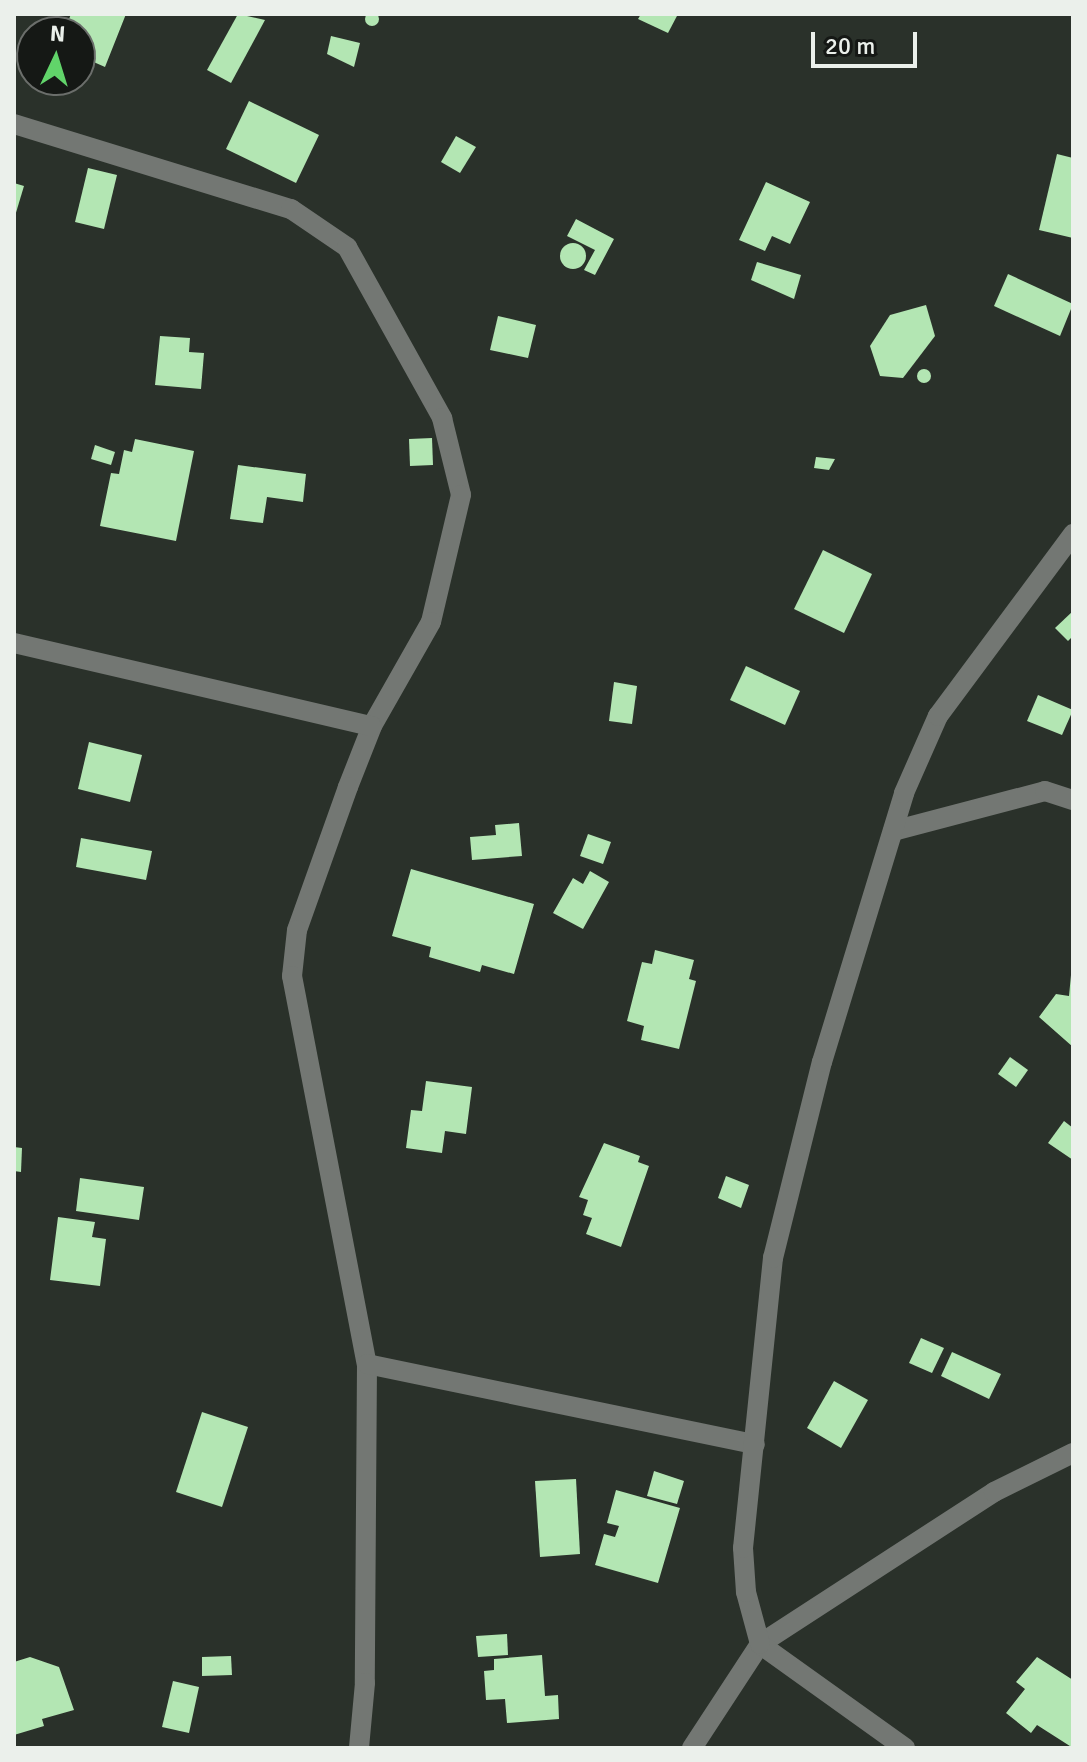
<!DOCTYPE html>
<style>
body{margin:0}
#map{position:relative;width:1087px;height:1762px;overflow:hidden;background:#2a312a;font-family:Signika,sans-serif}
div>[style]{position:absolute}
[style*='--x']{left:calc(var(--x)*1px);top:calc(var(--y)*1px);width:calc(var(--w)*1px);rotate:calc(var(--a)*1deg)}
.building>*{inset:0;background:#b3e6b3}
.round{border-radius:50%}
.minor>*{height:20px;margin:-10px;padding:0 10px;transform-origin:10px;border-radius:10px;background:#737773}
span{translate:-50% -50%;white-space:nowrap;text-align:center;line-height:1.15;-webkit-text-stroke:8px #151815;paint-order:stroke}
.frame{position:absolute;inset:0;border:16px solid #ebf0eb;pointer-events:none}
.north{position:absolute;left:16px;top:16px;width:80px;height:80px;box-sizing:border-box;background:#151815;border:2px solid #6b6e6b;border-radius:50%;rotate:4deg;font-size:22px;font-weight:700;line-height:32px;text-align:center;color:#ebf0eb}
.north::after{content:'';display:block;margin:auto;width:28px;height:36px;background:#61d46a;clip-path:polygon(50% 0,100% 100%,50% 72%,0 100%)}
.scale{position:absolute;left:811px;top:32px;width:106px;height:36px;box-sizing:border-box;border:4px solid #ebf0eb;border-top:0;padding-left:10px;font-size:24px;line-height:28px;white-space:nowrap;color:#ebf0eb;-webkit-text-stroke:6px #151815;paint-order:stroke}
</style>
<div id="map">
<div class="building">
<div class="round" style="left:365px;top:12px;width:14px;height:14px"></div>
<div style="clip-path:polygon(71px 14px,126px 14px,105px 67px,80px 56px,80px 32px,64px 32px)"></div>
<div style="clip-path:polygon(238px 14px,265px 20px,231px 83px,207px 70px)"></div>
<div style="clip-path:polygon(641px 14px,678px 14px,668px 33px,638px 19px)"></div>
<div style="clip-path:polygon(331px 36px,360px 43px,354px 67px,327px 54px)"></div>
<div style="clip-path:polygon(249px 101px,319px 135px,296px 183px,226px 149px)"></div>
<div style="clip-path:polygon(456px 136px,476px 147px,460px 173px,441px 162px)"></div>
<div style="clip-path:polygon(1057px 154px,1073px 158px,1073px 238px,1039px 230px)"></div>
<div style="clip-path:polygon(88px 168px,117px 175px,104px 229px,75px 222px)"></div>
<div style="clip-path:polygon(766px 182px,810px 202px,790px 244px,772px 236px,765px 251px,739px 240px)"></div>
<div style="clip-path:polygon(14px 183px,24px 186px,15px 216px,14px 216px)"></div>
<div style="clip-path:polygon(576px 219px,614px 239px,595px 275px,584px 270px,595px 250px,567px 236px)"></div>
<div class="round" style="left:560px;top:243px;width:26px;height:26px"></div>
<div style="clip-path:polygon(757px 262px,801px 275px,794px 299px,751px 280px)"></div>
<div style="clip-path:polygon(1008px 274px,1073px 304px,1060px 336px,994px 306px)"></div>
<div style="clip-path:polygon(926px 305px,935px 336px,903px 378px,880px 376px,870px 346px,890px 315px)"></div>
<div style="clip-path:polygon(498px 316px,536px 325px,528px 358px,490px 350px)"></div>
<div style="clip-path:polygon(160px 336px,190px 338px,189px 352px,204px 353px,201px 389px,155px 385px)"></div>
<div class="round" style="left:917px;top:369px;width:14px;height:14px"></div>
<div style="clip-path:polygon(432px 438px,433px 465px,410px 466px,409px 439px)"></div>
<div style="clip-path:polygon(135px 439px,194px 451px,176px 541px,100px 526px,111px 473px,119px 474px,124px 450px,132px 452px)"></div>
<div style="clip-path:polygon(95px 445px,115px 452px,111px 465px,91px 459px)"></div>
<div style="clip-path:polygon(816px 457px,835px 459px,829px 470px,814px 468px)"></div>
<div style="clip-path:polygon(238px 465px,306px 474px,303px 502px,267px 497px,263px 523px,230px 519px)"></div>
<div style="clip-path:polygon(823px 550px,872px 574px,844px 633px,794px 609px)"></div>
<div style="clip-path:polygon(1073px 611px,1073px 636px,1068px 641px,1055px 628px)"></div>
<div style="clip-path:polygon(746px 666px,800px 691px,785px 725px,730px 700px)"></div>
<div style="clip-path:polygon(614px 682px,637px 686px,632px 724px,609px 721px)"></div>
<div style="clip-path:polygon(1038px 695px,1073px 710px,1062px 735px,1027px 721px)"></div>
<div style="clip-path:polygon(89px 742px,142px 755px,130px 802px,78px 789px)"></div>
<div style="clip-path:polygon(519px 823px,522px 856px,472px 860px,470px 837px,496px 835px,495px 825px)"></div>
<div style="clip-path:polygon(588px 834px,611px 842px,603px 864px,580px 856px)"></div>
<div style="clip-path:polygon(81px 838px,152px 851px,146px 880px,76px 867px)"></div>
<div style="clip-path:polygon(411px 869px,534px 904px,514px 974px,482px 965px,480px 972px,429px 957px,431px 947px,392px 936px)"></div>
<div style="clip-path:polygon(590px 871px,609px 882px,583px 929px,553px 913px,573px 878px,583px 884px)"></div>
<div style="clip-path:polygon(655px 950px,694px 960px,689px 979px,696px 981px,679px 1049px,641px 1040px,644px 1026px,627px 1021px,642px 962px,652px 964px)"></div>
<div style="clip-path:polygon(1073px 954px,1073px 1047px,1039px 1017px,1056px 994px,1069px 996px)"></div>
<div style="clip-path:polygon(1010px 1057px,1028px 1070px,1016px 1087px,998px 1074px)"></div>
<div style="clip-path:polygon(426px 1081px,472px 1087px,466px 1134px,445px 1131px,442px 1153px,406px 1148px,411px 1110px,422px 1111px)"></div>
<div style="clip-path:polygon(1064px 1121px,1073px 1128px,1073px 1160px,1048px 1143px)"></div>
<div style="clip-path:polygon(604px 1143px,640px 1156px,638px 1162px,649px 1166px,621px 1247px,586px 1234px,592px 1218px,583px 1215px,588px 1200px,579px 1197px)"></div>
<div style="clip-path:polygon(14px 1147px,22px 1148px,21px 1172px,14px 1171px)"></div>
<div style="clip-path:polygon(726px 1176px,749px 1185px,741px 1208px,718px 1198px)"></div>
<div style="clip-path:polygon(80px 1178px,144px 1187px,139px 1220px,76px 1211px)"></div>
<div style="clip-path:polygon(58px 1217px,95px 1222px,92px 1237px,106px 1239px,100px 1286px,50px 1280px)"></div>
<div style="clip-path:polygon(921px 1338px,944px 1348px,932px 1373px,909px 1363px)"></div>
<div style="clip-path:polygon(952px 1352px,1001px 1374px,989px 1399px,941px 1376px)"></div>
<div style="clip-path:polygon(834px 1381px,868px 1400px,841px 1448px,807px 1428px)"></div>
<div style="clip-path:polygon(202px 1412px,248px 1427px,222px 1507px,176px 1492px)"></div>
<div style="clip-path:polygon(654px 1471px,684px 1481px,677px 1504px,647px 1496px)"></div>
<div style="clip-path:polygon(576px 1479px,580px 1554px,540px 1557px,535px 1481px)"></div>
<div style="clip-path:polygon(616px 1490px,680px 1508px,658px 1583px,595px 1565px,604px 1534px,615px 1537px,619px 1526px,607px 1523px)"></div>
<div style="clip-path:polygon(507px 1634px,508px 1655px,478px 1657px,476px 1636px)"></div>
<div style="clip-path:polygon(542px 1655px,545px 1696px,558px 1695px,559px 1719px,507px 1723px,505px 1699px,486px 1700px,484px 1671px,494px 1670px,494px 1659px)"></div>
<div style="clip-path:polygon(231px 1656px,232px 1675px,202px 1676px,202px 1657px)"></div>
<div style="clip-path:polygon(30px 1657px,59px 1667px,74px 1710px,42px 1719px,44px 1726px,14px 1735px,14px 1662px)"></div>
<div style="clip-path:polygon(1037px 1657px,1073px 1680px,1073px 1748px,1037px 1725px,1031px 1733px,1006px 1713px,1025px 1689px,1016px 1682px)"></div>
<div style="clip-path:polygon(173px 1681px,199px 1687px,189px 1733px,162px 1727px)"></div>
</div>
<div class="minor">
<div style="--x:14;--y:124;--w:290;--a:17.1"></div>
<div style="--x:291;--y:209;--w:68;--a:34.2"></div>
<div style="--x:347;--y:247;--w:196;--a:60.9"></div>
<div style="--x:442;--y:418;--w:79;--a:76.1"></div>
<div style="--x:461;--y:495;--w:130;--a:103.3"></div>
<div style="--x:431;--y:622;--w:120;--a:119.6"></div>
<div style="--x:372;--y:726;--w:66;--a:111.5"></div>
<div style="--x:348;--y:787;--w:152;--a:109.6"></div>
<div style="--x:297;--y:930;--w:46;--a:96.2"></div>
<div style="--x:292;--y:976;--w:395;--a:79.1"></div>
<div style="--x:367;--y:1364;--w:319;--a:90.4"></div>
<div style="--x:365;--y:1683;--w:65;--a:95.3"></div>
<div style="--x:14;--y:643;--w:367;--a:13.1"></div>
<div style="--x:893;--y:831;--w:157;--a:-14.7"></div>
<div style="--x:1045;--y:791;--w:29;--a:18"></div>
<div style="--x:367;--y:1364;--w:396;--a:11.7"></div>
<div style="--x:692;--y:1748;--w:124;--a:-56.8"></div>
<div style="--x:760;--y:1644;--w:279;--a:-33"></div>
<div style="--x:994;--y:1492;--w:88;--a:-26.3"></div>
<div style="--x:905;--y:1748;--w:178;--a:-144.4"></div>
<div style="--x:760;--y:1644;--w:54;--a:-105.1"></div>
<div style="--x:746;--y:1592;--w:44;--a:-93.9"></div>
<div style="--x:743;--y:1548;--w:292;--a:-84.1"></div>
<div style="--x:773;--y:1258;--w:202;--a:-76"></div>
<div style="--x:822;--y:1062;--w:281;--a:-73"></div>
<div style="--x:904;--y:793;--w:84;--a:-66.2"></div>
<div style="--x:938;--y:716;--w:227;--a:-53.4"></div>
</div>
<div class="frame"></div>
<div class="north">N</div>
<div class="scale">20 m</div>
</div>
